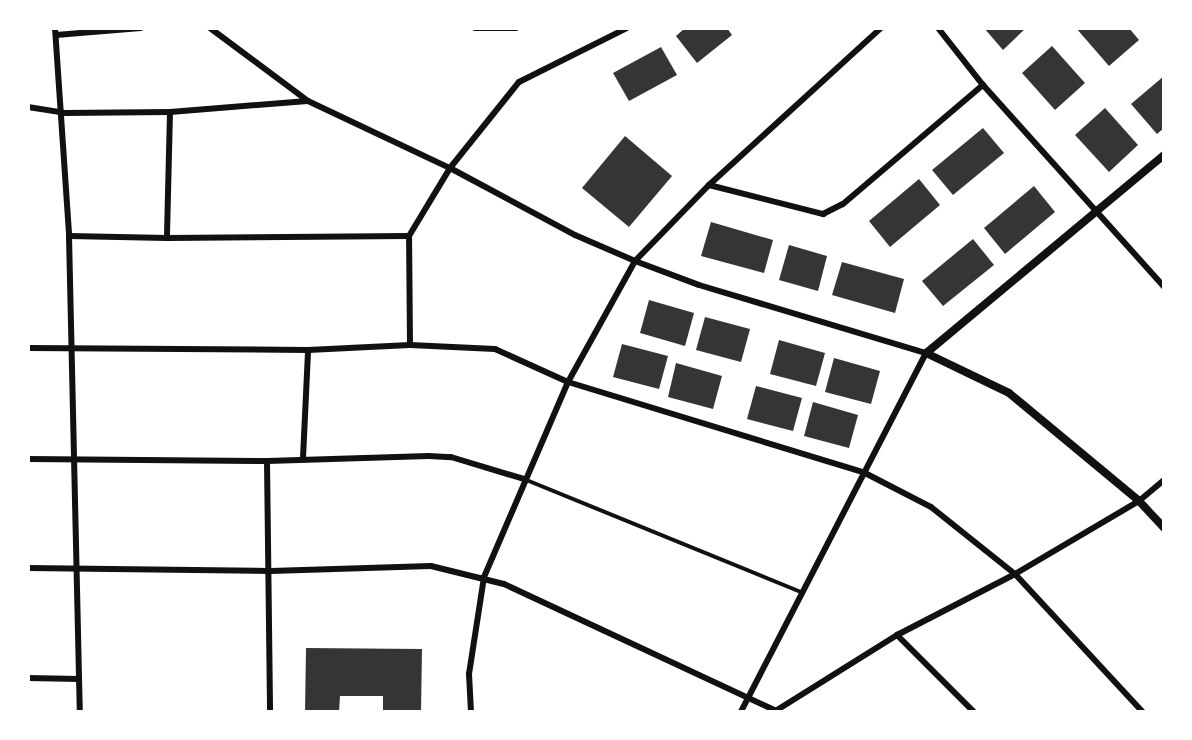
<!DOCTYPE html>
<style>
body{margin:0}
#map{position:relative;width:1192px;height:740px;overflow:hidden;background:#fff;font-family:"Titillium Web",sans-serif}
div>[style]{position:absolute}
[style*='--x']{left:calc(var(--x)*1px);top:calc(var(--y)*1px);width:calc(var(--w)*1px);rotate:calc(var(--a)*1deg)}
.building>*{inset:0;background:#353535}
.service>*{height:4px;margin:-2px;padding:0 2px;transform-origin:2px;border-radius:2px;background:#111}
.minor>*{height:6px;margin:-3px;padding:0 3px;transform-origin:3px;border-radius:3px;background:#111}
.tertiary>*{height:8px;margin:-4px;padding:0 4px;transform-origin:4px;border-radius:4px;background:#111}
span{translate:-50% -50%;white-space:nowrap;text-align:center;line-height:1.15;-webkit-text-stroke:6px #fff;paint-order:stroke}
.frame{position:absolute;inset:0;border:30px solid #fff;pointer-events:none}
</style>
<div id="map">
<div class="building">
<div style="clip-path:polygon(685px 28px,727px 28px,732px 35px,697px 63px,676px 36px)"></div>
<div style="clip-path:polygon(984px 28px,1026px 28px,1003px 50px)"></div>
<div style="clip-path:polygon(1076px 28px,1129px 28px,1139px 40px,1109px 66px)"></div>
<div style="clip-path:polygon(1052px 46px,1085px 83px,1055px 110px,1022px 73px)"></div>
<div style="clip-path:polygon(661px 47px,677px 75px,629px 101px,613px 73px)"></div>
<div style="clip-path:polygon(1164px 76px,1164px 128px,1157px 134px,1131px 104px)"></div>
<div style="clip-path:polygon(1105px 108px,1138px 145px,1109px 172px,1075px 135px)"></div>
<div style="clip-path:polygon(983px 128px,1004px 153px,953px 195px,932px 170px)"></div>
<div style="clip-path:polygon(625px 136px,672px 176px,629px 227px,582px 188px)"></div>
<div style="clip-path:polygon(919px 179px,940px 205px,890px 247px,869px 221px)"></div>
<div style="clip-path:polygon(1034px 186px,1055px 212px,1005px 254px,984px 228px)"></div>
<div style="clip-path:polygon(711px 222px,773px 240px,764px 273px,701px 256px)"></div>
<div style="clip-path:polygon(973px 239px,994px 265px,943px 306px,922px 281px)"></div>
<div style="clip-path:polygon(789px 245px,827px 256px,818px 291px,779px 280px)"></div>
<div style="clip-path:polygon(842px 262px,904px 279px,895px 313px,832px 295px)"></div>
<div style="clip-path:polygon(649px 300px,694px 313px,685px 346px,640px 333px)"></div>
<div style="clip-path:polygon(705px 317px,750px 329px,741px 362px,696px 350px)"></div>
<div style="clip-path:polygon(779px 340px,825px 353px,816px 386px,770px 374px)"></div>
<div style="clip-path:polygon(622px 344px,668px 356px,659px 389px,613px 377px)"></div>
<div style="clip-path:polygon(834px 358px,880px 371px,871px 404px,825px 392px)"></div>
<div style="clip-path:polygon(676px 363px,722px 376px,713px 409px,668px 397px)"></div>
<div style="clip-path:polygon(756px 386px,802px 398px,793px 431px,747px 419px)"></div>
<div style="clip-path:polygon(813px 402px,858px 415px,849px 448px,804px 436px)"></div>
<div style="clip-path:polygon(306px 648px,422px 649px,421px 712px,383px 712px,383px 696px,340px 696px,339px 712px,305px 712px)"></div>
</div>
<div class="service">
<div style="--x:524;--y:479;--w:301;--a:22.2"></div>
</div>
<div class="minor">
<div style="--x:55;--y:28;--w:208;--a:86.1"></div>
<div style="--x:69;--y:236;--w:476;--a:88.7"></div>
<div style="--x:210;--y:28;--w:122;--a:36.7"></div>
<div style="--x:475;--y:28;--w:41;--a:0"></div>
<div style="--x:938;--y:28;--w:73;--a:51.7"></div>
<div style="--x:983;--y:85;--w:271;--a:48.1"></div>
<div style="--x:56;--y:35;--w:85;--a:-4.7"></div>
<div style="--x:28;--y:107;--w:36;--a:9"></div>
<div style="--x:64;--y:113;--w:106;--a:-0.5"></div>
<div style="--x:170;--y:112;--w:138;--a:-4.6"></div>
<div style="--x:308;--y:101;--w:157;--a:25.3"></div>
<div style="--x:450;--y:168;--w:142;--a:28.2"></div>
<div style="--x:575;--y:235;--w:65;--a:23.4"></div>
<div style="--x:635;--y:261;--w:68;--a:20.6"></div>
<div style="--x:699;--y:285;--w:237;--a:16.7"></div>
<div style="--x:926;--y:353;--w:404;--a:117.3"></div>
<div style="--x:170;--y:112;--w:126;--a:91.4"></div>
<div style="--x:167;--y:238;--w:242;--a:-0.5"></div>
<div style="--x:709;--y:185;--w:118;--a:14.3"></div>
<div style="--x:823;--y:214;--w:22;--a:-27"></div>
<div style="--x:843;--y:204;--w:184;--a:-40.4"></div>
<div style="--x:69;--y:236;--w:98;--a:1.2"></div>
<div style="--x:410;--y:345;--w:109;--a:-90.5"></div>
<div style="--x:409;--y:236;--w:79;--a:-58.9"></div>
<div style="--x:450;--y:168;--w:110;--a:-51.3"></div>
<div style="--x:519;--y:82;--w:121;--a:-26.6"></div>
<div style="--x:28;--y:348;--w:280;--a:0.4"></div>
<div style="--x:308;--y:350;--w:102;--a:-2.8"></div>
<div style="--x:410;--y:345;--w:85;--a:2.7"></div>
<div style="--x:495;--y:349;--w:80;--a:24.3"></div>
<div style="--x:568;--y:382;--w:311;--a:17"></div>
<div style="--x:865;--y:473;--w:74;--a:27.3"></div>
<div style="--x:931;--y:507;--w:107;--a:38.6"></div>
<div style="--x:1015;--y:574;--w:188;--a:47.2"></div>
<div style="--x:303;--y:458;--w:108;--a:-87.3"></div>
<div style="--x:28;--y:459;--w:239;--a:0.5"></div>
<div style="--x:267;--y:461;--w:162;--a:-1.8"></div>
<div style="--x:429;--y:456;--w:22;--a:3"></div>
<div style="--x:451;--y:457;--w:76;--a:16.8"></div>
<div style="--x:267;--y:461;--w:251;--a:89.3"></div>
<div style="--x:28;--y:568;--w:243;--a:0.7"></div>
<div style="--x:271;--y:571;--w:160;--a:-1.8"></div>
<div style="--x:431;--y:566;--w:75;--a:13.9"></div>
<div style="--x:504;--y:584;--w:303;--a:25"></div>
<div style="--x:897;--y:635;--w:109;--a:45"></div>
<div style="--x:28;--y:678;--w:51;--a:1.1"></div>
<div style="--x:777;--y:710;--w:142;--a:-32"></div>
<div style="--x:897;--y:635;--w:133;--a:-27.3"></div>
<div style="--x:1015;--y:574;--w:144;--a:-30.5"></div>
<div style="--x:1139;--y:501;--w:33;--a:-40"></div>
<div style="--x:471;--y:712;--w:38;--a:-93"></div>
<div style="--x:469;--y:674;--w:98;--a:-81.2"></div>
<div style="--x:484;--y:577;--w:212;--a:-66.7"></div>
<div style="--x:568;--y:382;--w:138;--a:-61"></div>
<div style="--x:635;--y:261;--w:106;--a:-45.8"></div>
<div style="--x:709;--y:185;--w:233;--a:-42.4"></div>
</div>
<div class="tertiary">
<div style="--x:1164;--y:155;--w:310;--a:140.2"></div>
<div style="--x:926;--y:353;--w:92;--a:25.7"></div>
<div style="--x:1009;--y:393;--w:169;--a:39.7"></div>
<div style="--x:1139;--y:501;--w:37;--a:47"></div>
</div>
<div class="frame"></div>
</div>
